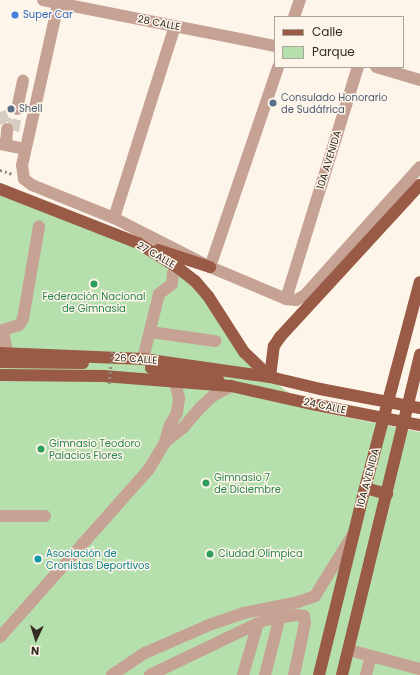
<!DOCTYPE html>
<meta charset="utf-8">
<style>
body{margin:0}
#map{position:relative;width:420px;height:675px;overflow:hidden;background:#fdf5ea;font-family:Poppins,sans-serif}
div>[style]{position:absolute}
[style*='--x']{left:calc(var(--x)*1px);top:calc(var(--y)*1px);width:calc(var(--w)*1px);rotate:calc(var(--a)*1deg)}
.green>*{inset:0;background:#b6dfae}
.minor-tunnel>*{height:12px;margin-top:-6px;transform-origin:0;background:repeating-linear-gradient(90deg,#d5cdc2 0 12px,transparent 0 18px)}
.path>*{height:2.5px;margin-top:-1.25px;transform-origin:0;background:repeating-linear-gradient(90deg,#918a7f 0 2px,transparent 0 5px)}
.minor>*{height:12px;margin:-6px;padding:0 6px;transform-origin:6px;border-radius:6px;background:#c6a295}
.major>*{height:12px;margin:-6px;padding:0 6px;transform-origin:6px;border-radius:6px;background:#995b45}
.path-bridge>*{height:2.5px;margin-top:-1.25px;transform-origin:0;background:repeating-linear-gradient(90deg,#918a7f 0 2px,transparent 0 5px)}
.major-bridge>*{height:12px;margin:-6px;padding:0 6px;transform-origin:6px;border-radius:6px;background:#995b45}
.dots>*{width:11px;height:11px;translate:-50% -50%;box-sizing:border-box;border:2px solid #fdf5ea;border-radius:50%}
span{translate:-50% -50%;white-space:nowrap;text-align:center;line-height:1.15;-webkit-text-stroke:3px #fdf5ea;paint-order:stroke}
.shop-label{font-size:10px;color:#366cbe}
.left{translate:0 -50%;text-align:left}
.street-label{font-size:10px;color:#332c22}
.service-label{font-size:10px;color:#4e5e75}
.leisure-label{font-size:10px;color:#27864d}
.culture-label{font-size:10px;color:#0d838f}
.legend{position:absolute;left:274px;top:16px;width:130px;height:52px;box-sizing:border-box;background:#fdf5ea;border:1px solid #aca59a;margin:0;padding:5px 7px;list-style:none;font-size:12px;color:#332c22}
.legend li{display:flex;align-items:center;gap:8px;height:20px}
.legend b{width:20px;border:1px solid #aca59a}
.north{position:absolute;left:16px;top:619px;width:40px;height:40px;-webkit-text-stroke:3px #fdf5ea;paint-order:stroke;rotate:184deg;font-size:11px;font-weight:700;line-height:16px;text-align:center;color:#332c22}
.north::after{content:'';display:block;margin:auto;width:14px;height:18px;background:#332c22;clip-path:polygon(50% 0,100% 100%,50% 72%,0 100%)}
</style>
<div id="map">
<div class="green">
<div style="clip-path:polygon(0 195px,131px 246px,162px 263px,188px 281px,212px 309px,257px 370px,315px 411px,420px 432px,420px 675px,0 675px)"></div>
</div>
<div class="minor-tunnel">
<div style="--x:0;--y:112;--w:18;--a:68"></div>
<div style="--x:13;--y:131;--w:22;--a:-80"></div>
</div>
<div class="path">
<div style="--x:0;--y:170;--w:13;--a:18"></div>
</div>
<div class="minor">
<div style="--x:43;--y:0;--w:237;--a:11.2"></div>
<div style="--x:59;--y:0;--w:169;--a:102.6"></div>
<div style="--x:22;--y:165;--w:14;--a:82"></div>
<div style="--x:24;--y:179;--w:10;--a:37"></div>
<div style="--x:32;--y:185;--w:88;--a:21.9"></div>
<div style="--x:114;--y:218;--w:108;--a:27"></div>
<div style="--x:210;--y:267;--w:82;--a:22.8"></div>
<div style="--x:286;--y:299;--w:10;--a:6"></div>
<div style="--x:296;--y:300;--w:10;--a:-29"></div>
<div style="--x:305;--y:295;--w:172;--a:-48.1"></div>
<div style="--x:294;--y:17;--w:18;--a:-71"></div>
<div style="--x:376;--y:67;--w:46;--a:16.5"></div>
<div style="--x:17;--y:109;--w:29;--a:-78"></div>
<div style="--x:0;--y:144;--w:25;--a:11"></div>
<div style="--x:6;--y:145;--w:16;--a:-86"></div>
<div style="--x:114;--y:218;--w:201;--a:-72.4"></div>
<div style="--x:210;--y:267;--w:211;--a:-71.2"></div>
<div style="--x:286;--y:299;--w:243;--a:-72.8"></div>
<div style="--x:150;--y:332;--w:66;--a:7.9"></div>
<div style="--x:7;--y:353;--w:23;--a:-100"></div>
<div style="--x:3;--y:330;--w:17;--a:-17"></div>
<div style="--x:19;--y:325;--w:7;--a:-56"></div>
<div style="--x:23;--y:319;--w:94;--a:-80.2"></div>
<div style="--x:143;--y:359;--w:67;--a:-76.2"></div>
<div style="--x:159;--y:294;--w:16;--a:-38"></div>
<div style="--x:172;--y:284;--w:11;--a:-85"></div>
<div style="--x:165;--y:442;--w:23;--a:-38"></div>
<div style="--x:183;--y:428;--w:26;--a:-50"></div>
<div style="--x:200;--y:408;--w:18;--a:-43"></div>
<div style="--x:213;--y:396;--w:21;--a:-29"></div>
<div style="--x:0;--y:516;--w:45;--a:0"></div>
<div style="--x:0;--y:637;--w:225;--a:-48.4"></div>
<div style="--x:149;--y:469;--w:31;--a:-59"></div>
<div style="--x:165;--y:442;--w:18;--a:-74"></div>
<div style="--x:170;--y:425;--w:14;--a:-60"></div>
<div style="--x:177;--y:413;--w:15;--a:-82"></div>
<div style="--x:179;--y:398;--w:16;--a:-104"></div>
<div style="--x:349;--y:650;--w:73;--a:15"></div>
<div style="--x:112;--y:675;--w:40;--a:-34"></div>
<div style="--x:145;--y:653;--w:70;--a:-23.6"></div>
<div style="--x:209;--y:625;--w:37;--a:-19"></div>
<div style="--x:244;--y:613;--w:55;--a:-11.5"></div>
<div style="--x:298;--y:602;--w:18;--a:-19"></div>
<div style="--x:315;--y:596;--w:70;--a:-58.3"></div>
<div style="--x:150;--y:675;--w:127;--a:-25.6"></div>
<div style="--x:265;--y:620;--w:31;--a:-9"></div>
<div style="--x:296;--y:615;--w:8;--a:7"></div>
<div style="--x:304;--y:616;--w:7;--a:82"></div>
<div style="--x:305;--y:623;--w:53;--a:101.9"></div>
<div style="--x:243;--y:675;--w:54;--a:-73.9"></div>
<div style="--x:265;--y:675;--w:61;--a:-75.7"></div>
<div style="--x:366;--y:675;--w:20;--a:-75"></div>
</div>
<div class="major">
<div style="--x:0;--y:189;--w:148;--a:21.4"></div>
<div style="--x:138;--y:243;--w:46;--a:31.6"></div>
<div style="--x:177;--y:267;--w:23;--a:38"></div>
<div style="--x:195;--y:281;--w:20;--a:49"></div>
<div style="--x:208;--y:296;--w:67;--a:57.3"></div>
<div style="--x:244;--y:352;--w:36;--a:44"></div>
<div style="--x:158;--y:250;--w:55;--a:18.1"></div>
<div style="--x:0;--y:353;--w:143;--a:2.4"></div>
<div style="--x:143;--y:359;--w:128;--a:8.1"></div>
<div style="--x:270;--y:377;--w:51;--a:13.5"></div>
<div style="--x:0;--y:362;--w:83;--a:0.7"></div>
<div style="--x:151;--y:368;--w:50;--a:6.8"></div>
<div style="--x:201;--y:374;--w:19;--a:21"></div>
<div style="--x:0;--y:375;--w:103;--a:0.6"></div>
<div style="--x:103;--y:376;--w:128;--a:4.5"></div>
<div style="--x:231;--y:386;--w:88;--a:12.5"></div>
<div style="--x:270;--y:377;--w:31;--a:-83"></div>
<div style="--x:274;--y:346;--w:11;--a:-56"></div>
<div style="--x:280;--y:337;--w:207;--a:-47.4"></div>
<div style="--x:365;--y:488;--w:23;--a:15"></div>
<div style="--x:319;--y:675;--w:193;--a:-76.2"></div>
<div style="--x:365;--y:488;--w:213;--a:-75.1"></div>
<div style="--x:342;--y:675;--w:330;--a:-76.3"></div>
</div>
<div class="path-bridge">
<div style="--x:109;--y:384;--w:34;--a:-85"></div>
</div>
<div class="major-bridge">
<div style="--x:320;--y:389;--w:102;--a:10.8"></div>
<div style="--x:317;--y:405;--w:105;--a:11"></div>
</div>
<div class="dots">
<div style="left:15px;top:15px;background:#3f7fe0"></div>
<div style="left:273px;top:103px;background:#5c6f8a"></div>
<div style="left:11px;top:109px;background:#5c6f8a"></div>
<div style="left:94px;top:284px;background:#2e9e5b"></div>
<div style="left:41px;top:449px;background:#2e9e5b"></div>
<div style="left:206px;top:483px;background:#2e9e5b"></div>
<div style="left:210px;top:554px;background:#2e9e5b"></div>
<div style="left:38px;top:559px;background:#0f9aa8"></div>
</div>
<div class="shop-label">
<span class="left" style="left:23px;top:15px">Super Car</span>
</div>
<div class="street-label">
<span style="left:159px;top:23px;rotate:11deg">28 CALLE</span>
<span style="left:329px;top:160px;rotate:-73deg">10A AVENIDA</span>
<span style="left:156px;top:255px;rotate:30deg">27 CALLE</span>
<span style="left:136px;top:359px;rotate:4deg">26 CALLE</span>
<span style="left:325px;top:406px;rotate:12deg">24 CALLE</span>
<span style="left:368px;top:478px;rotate:-75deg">10A AVENIDA</span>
</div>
<div class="service-label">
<span class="left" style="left:281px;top:103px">Consulado Honorario<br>de Sudáfrica</span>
<span class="left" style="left:19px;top:109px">Shell</span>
</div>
<div class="leisure-label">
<span style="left:94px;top:302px">Federación Nacional<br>de Gimnasia</span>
<span class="left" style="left:49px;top:449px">Gimnasio Teodoro<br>Palacios Flores</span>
<span class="left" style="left:214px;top:483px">Gimnasio 7<br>de Diciembre</span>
<span class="left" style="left:218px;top:554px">Ciudad Olímpica</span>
</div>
<div class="culture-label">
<span class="left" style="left:46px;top:559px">Asociación de<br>Cronistas Deportivos</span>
</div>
<ul class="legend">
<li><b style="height:5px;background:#995b45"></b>Calle</li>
<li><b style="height:11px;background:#b6dfae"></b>Parque</li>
</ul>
<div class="north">N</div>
</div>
